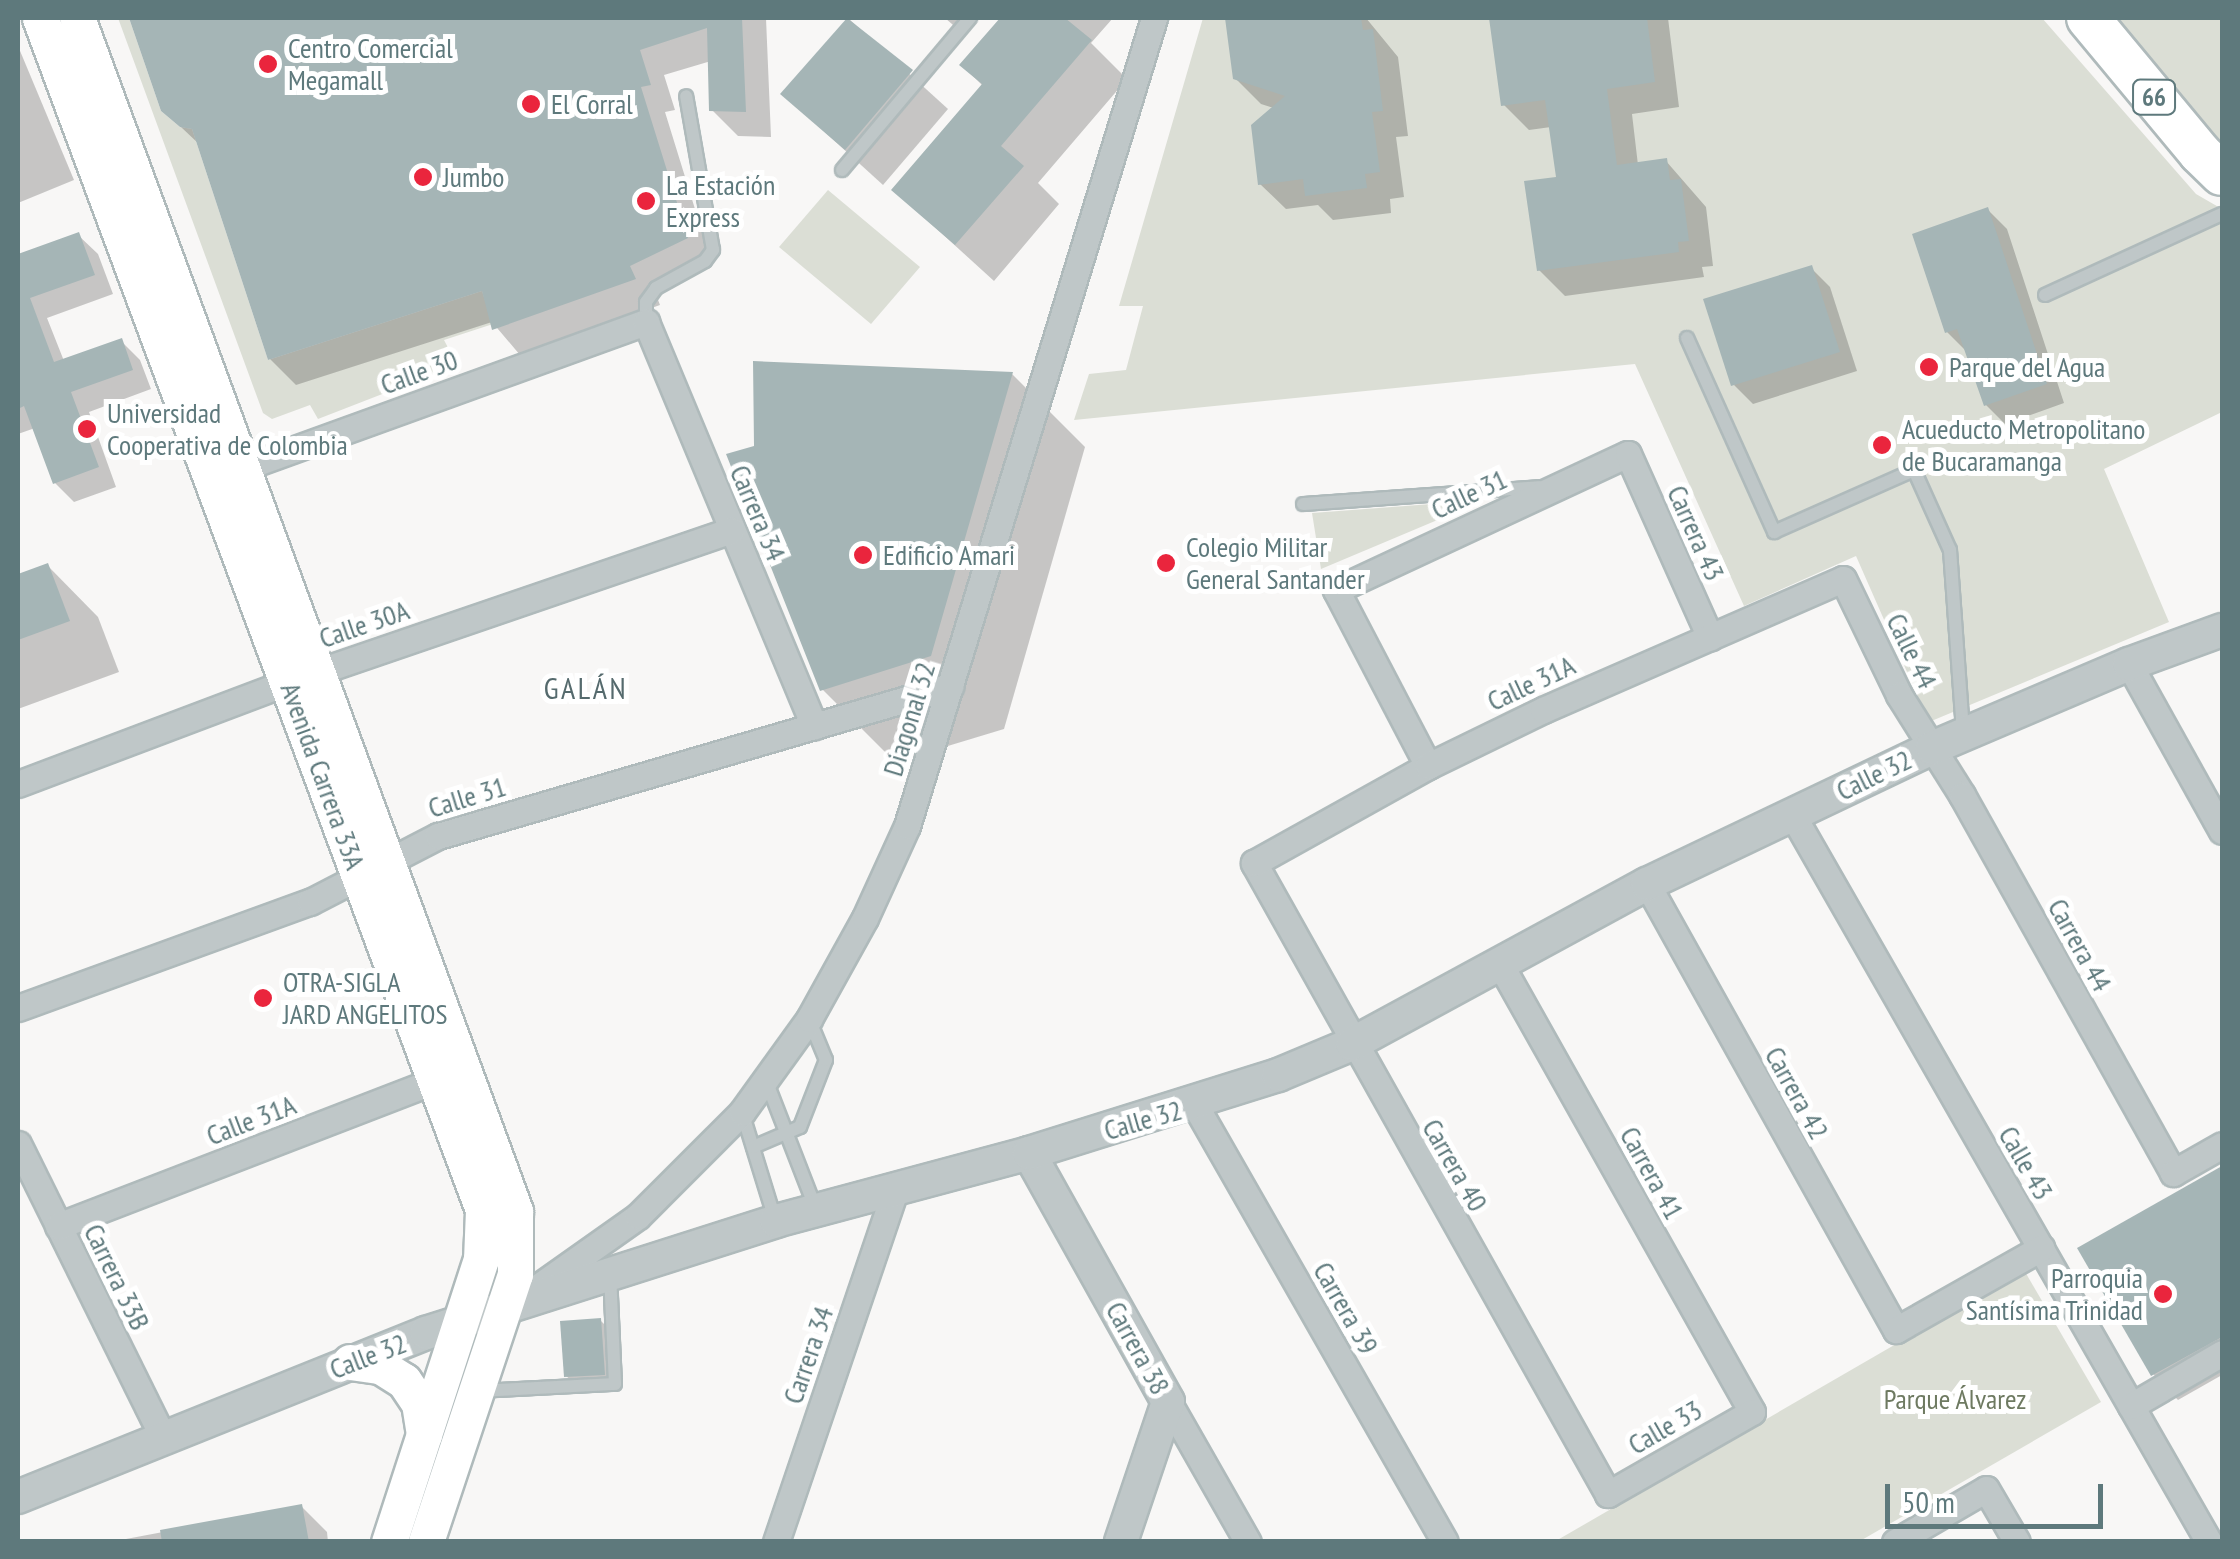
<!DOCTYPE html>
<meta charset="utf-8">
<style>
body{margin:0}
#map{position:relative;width:2240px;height:1559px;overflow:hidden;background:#f8f7f6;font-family:"PT Sans Narrow",sans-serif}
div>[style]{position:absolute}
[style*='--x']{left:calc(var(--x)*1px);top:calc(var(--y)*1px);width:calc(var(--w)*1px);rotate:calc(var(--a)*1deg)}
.green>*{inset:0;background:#dbded5}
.shadow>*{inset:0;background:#0003}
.building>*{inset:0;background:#a5b5b6}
.roads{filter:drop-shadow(2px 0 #afbabb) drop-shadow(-2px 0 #afbabb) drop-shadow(0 2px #afbabb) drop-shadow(0 -2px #afbabb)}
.service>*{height:12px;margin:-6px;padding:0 6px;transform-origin:6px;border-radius:6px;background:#bfc7c8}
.minor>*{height:25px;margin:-12.5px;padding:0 12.5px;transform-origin:12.5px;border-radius:12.5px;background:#bfc7c8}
.tertiary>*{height:32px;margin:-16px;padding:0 16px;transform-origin:16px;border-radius:16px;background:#bfc7c8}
.secondary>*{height:35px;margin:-17.5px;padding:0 17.5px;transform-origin:17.5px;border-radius:17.5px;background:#fff}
.trunk>*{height:42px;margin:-21px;padding:0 21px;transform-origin:21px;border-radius:21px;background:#fff}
.dots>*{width:28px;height:28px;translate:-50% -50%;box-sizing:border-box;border:5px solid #fff;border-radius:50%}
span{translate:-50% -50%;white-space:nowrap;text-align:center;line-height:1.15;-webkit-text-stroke:10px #fff;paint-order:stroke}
.shield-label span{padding:2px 8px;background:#fff;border:2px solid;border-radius:8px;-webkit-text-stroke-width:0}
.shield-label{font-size:25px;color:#5e797c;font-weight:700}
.poi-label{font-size:28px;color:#5e797c}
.left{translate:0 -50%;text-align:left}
.right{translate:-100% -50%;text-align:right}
.street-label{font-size:28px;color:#5e797c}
.park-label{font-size:28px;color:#6e7a61}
.neighbourhood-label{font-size:30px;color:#556a6d;letter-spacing:2.5px}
.frame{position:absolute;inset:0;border:20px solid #5e797c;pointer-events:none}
.scale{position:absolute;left:1885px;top:1484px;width:218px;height:45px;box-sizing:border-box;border:5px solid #5e797c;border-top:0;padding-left:12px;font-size:30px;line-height:35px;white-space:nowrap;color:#5e797c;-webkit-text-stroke:8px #fff;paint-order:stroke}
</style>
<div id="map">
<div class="green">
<div style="clip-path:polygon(118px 18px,129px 18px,161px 111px,180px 127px,192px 129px,268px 360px,482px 291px,493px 324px,444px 340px,457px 365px,318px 419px,310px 405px,272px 419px,263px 413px)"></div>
<div style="clip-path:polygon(1203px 18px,2042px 18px,2196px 194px,2222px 209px,2222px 412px,2104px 469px,2169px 622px,1929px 722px,1856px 556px,1744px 606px,1635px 364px,1074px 420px,1089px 374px,1126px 370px,1143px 306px,1119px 306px)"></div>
<div style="clip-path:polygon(2117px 18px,2222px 18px,2222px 144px,2215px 138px)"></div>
<div style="clip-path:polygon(828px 190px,920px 267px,871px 324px,779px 247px)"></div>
<div style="clip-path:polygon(1485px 500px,1321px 569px,1312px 513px)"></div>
<div style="clip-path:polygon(2024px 1270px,2101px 1402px,1860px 1541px,1554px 1542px)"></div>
</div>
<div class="shadow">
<div style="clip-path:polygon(132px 18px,766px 18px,771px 137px,738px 136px,712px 110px,711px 61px,664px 75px,675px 110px,665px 112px,712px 264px,655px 292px,660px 305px,520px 355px,492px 322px,296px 385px,270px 359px,200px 145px,163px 110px)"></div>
<div style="clip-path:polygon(945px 18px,971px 18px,960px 31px)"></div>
<div style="clip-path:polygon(1003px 18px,1113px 18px,1091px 43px,1127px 79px,1038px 183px,1059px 204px,994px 281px,894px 190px,983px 86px,962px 65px)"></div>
<div style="clip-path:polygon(1228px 18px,1366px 18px,1398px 57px,1408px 136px,1396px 137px,1404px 197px,1390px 199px,1391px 213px,1333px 220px,1318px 205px,1286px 209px,1260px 184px,1274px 108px,1261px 104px,1235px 78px)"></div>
<div style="clip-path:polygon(1492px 18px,1668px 18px,1679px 107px,1632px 114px,1638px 165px,1666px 161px,1706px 207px,1713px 266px,1702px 267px,1704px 277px,1565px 296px,1539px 270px,1558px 179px,1551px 127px,1529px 130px,1503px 104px)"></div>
<div style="clip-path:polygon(849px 19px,948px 109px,883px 185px,783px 94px)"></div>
<div style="clip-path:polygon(18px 46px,74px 180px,18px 203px)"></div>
<div style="clip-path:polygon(1988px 210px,2007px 229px,2064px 403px,2005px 424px,1986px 405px,1966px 351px,1947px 332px)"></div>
<div style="clip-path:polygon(78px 235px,98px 254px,113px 294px,47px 318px,64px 361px,121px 341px,140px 360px,151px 389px,89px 412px,116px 487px,74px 502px,55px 483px,35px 428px,18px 434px,18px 378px,23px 376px,18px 360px,18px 257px)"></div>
<div style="clip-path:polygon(1811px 268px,1830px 287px,1857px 371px,1753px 404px,1734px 385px)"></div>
<div style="clip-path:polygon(1012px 374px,1085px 447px,1004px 729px,895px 762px,822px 689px)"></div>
<div style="clip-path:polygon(47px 565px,98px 617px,119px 672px,18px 709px,18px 576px)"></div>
<div style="clip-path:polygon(2222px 1168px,2222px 1375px,2178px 1400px,2153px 1374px,2081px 1249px)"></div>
<div style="clip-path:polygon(600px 1320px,606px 1326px,609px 1379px,572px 1381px,566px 1376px)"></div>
<div style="clip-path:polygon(301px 1506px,327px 1532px,328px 1542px,110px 1542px)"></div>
</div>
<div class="building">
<div style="clip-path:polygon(129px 18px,742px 18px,746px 112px,709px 111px,707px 28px,640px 50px,651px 85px,641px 87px,688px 238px,630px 266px,636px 279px,492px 330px,482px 291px,268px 360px,192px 129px,180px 127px,161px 111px)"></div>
<div style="clip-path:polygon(847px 18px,913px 70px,845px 150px,780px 94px)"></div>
<div style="clip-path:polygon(1000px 18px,1065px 18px,1092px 40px,1001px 146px,1024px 166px,955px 245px,891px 190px,982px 84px,959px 65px)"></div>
<div style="clip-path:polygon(1225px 18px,1361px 18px,1363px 30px,1373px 29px,1383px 111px,1372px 112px,1380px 172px,1365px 174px,1367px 188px,1305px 196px,1303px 179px,1258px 185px,1251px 125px,1285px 96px,1233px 79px)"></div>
<div style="clip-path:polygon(1489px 18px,1647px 18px,1655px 82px,1607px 89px,1617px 165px,1667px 158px,1670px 180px,1681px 179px,1689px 241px,1678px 242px,1679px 252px,1537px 271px,1524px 181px,1556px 177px,1545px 100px,1501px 106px)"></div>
<div style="clip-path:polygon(1988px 207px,2047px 384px,1984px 406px,1957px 329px,1945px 333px,1912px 234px)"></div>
<div style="clip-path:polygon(79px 232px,95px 275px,30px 298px,54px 362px,122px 338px,133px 370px,71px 392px,99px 467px,53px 484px,24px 406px,18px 409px,18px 254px)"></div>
<div style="clip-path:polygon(1812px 265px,1840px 352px,1731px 386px,1703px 299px)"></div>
<div style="clip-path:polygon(753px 361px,1013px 372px,931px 656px,820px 691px,726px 454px,754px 446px)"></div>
<div style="clip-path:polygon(48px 563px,70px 621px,18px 640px,18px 574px)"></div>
<div style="clip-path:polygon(2222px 1166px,2222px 1337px,2151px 1376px,2077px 1248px)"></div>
<div style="clip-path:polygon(601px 1318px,605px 1375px,564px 1377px,560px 1321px)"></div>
<div style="clip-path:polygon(302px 1504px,309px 1542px,162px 1542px,160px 1530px)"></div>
</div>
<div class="roads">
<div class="service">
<div style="--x:842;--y:170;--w:199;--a:-49.9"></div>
<div style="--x:2045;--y:295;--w:195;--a:-24.6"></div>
<div style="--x:646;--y:322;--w:20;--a:-90"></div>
<div style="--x:646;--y:302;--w:17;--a:-54"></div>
<div style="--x:656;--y:288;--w:56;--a:-28.9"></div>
<div style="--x:705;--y:261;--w:14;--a:-54"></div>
<div style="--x:713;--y:250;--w:156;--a:-99.9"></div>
<div style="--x:1687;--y:338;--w:213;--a:65.8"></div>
<div style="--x:1774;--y:532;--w:153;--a:-23.9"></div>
<div style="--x:1914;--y:470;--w:88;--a:65.8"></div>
<div style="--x:1950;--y:550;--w:182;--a:85.9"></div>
<div style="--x:1303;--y:504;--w:237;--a:-4.1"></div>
<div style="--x:767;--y:1083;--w:133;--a:68.8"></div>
<div style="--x:742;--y:1112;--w:112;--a:72.9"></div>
<div style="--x:753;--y:1147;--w:51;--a:-23.1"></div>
<div style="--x:800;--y:1127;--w:72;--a:-68.8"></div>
<div style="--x:826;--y:1060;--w:44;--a:-112.5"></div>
<div style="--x:480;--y:1391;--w:135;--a:-3"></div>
<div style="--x:615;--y:1384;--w:109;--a:-92.6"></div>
</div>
<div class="minor">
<div style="--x:226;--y:474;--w:447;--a:-19.9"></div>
<div style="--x:646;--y:322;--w:438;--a:67.4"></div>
<div style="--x:2129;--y:664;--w:191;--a:60.9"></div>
<div style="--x:1428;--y:766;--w:199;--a:-117.6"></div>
<div style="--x:1336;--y:590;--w:322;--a:-25"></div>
<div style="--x:1628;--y:454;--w:201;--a:65.9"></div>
<div style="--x:18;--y:784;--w:289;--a:-20.7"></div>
<div style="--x:288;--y:682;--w:469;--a:-18.9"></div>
<div style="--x:1792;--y:814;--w:839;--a:60.2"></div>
<div style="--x:1647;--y:884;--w:511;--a:60.83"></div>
<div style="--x:1896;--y:1330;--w:167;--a:-29.5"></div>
<div style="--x:1500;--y:964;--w:514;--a:60.64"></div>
<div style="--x:1752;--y:1412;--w:166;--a:150.3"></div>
<div style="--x:1608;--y:1494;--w:724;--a:-119.29"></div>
<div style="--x:1254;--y:863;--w:199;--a:-29.1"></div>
<div style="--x:1428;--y:766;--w:128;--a:-26"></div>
<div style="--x:1543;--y:710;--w:327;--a:-23.6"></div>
<div style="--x:1843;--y:579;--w:129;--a:64.2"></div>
<div style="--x:1899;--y:695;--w:118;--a:57.8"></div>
<div style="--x:1962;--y:795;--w:433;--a:60.8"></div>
<div style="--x:2173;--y:1173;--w:56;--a:-29.7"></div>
<div style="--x:18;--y:1008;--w:311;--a:-20"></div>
<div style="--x:310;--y:902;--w:144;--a:-27.3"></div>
<div style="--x:438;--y:836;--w:534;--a:-16.3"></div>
<div style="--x:1195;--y:1105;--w:503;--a:60.23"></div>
<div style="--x:18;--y:1144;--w:328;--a:63.7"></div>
<div style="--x:58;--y:1226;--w:416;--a:-21.1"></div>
<div style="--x:535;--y:1289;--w:126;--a:-35.3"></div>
<div style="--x:638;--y:1216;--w:147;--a:-45"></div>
<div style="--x:742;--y:1112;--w:115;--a:-54.2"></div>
<div style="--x:809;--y:1019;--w:115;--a:-61"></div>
<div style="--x:865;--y:918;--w:101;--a:-65.5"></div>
<div style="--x:907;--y:826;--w:845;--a:-73"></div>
<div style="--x:1168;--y:1402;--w:161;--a:60.3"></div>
<div style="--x:2131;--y:1406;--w:105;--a:-30.2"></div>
<div style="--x:776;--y:1542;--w:374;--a:-71.3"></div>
<div style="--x:1895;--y:1542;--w:105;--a:-30.2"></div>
<div style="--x:1986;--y:1489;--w:61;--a:59.7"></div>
</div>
<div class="tertiary">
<div style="--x:1029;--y:1153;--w:285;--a:60.8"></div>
<div style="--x:1168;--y:1402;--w:148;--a:108.6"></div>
<div style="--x:18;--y:1497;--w:440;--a:-21.9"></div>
<div style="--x:426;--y:1333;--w:367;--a:-17.7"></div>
<div style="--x:776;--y:1221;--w:262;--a:-15"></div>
<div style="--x:1029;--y:1153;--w:261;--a:-17.4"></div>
<div style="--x:1278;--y:1075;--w:80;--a:-22.7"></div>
<div style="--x:1352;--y:1044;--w:336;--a:-28.5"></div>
<div style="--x:1647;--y:884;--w:316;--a:-25.5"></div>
<div style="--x:1932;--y:748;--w:214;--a:-23.1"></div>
<div style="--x:2129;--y:664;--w:99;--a:-20.1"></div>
</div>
<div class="secondary">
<div style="--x:40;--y:18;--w:1272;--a:69.61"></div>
<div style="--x:483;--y:1210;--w:49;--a:92.3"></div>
<div style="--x:481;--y:1259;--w:298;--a:108"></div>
<div style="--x:77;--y:18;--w:1271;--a:69.84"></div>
<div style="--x:515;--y:1211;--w:63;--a:90"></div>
<div style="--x:515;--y:1274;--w:282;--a:108.4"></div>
<div style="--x:350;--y:1362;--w:30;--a:8"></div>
<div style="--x:380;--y:1366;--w:28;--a:32"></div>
<div style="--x:404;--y:1381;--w:27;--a:56"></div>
<div style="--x:419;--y:1403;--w:32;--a:81"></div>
</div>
<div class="trunk">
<div style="--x:2088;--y:18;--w:175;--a:50.3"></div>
<div style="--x:2200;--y:153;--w:30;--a:44"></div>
</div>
</div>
<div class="dots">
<div style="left:268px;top:64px;background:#ea253d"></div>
<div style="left:531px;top:104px;background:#ea253d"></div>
<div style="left:423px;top:177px;background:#ea253d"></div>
<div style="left:646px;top:201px;background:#ea253d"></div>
<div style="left:1929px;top:367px;background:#ea253d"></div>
<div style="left:87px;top:429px;background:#ea253d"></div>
<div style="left:1882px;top:445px;background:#ea253d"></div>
<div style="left:863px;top:555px;background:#ea253d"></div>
<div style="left:1166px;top:563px;background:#ea253d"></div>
<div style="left:263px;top:998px;background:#ea253d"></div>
<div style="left:2163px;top:1294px;background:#ea253d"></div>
</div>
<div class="shield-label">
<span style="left:2154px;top:97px">66</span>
</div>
<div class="poi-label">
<span class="left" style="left:288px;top:64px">Centro Comercial<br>Megamall</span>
<span class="left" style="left:551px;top:104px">El Corral</span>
<span class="left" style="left:443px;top:177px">Jumbo</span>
<span class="left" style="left:666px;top:201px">La Estación<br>Express</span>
<span class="left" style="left:1949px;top:367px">Parque del Agua</span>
<span class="left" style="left:107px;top:429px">Universidad<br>Cooperativa de Colombia</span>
<span class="left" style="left:1902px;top:445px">Acueducto Metropolitano<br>de Bucaramanga</span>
<span class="left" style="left:1186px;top:563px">Colegio Militar<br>General Santander</span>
<span class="left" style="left:883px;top:555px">Edificio Amari</span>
<span class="left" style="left:283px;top:998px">OTRA-SIGLA<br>JARD ANGELITOS</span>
<span class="right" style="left:2143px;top:1294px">Parroquia<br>Santísima Trinidad</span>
</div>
<div class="street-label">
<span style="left:419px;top:372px;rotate:-20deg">Calle 30</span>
<span style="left:1469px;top:494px;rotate:-25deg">Calle 31</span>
<span style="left:758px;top:513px;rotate:67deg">Carrera 34</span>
<span style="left:1696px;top:533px;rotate:66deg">Carrera 43</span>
<span style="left:364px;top:624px;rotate:-19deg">Calle 30A</span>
<span style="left:1912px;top:651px;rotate:64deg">Calle 44</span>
<span style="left:1531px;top:683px;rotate:-25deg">Calle 31A</span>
<span style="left:909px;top:719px;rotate:-73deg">Diagonal 32</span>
<span style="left:1874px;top:775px;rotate:-26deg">Calle 32</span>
<span style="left:323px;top:776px;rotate:70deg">Avenida Carrera 33A</span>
<span style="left:467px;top:797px;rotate:-17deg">Calle 31</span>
<span style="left:2080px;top:945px;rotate:61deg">Carrera 44</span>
<span style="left:1797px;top:1093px;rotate:61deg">Carrera 42</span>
<span style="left:251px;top:1120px;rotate:-21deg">Calle 31A</span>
<span style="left:1143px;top:1120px;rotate:-16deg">Calle 32</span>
<span style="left:2026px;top:1163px;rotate:60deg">Calle 43</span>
<span style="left:1455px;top:1165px;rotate:60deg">Carrera 40</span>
<span style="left:1652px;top:1173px;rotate:61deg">Carrera 41</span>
<span style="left:117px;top:1277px;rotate:64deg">Carrera 33B</span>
<span style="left:1346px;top:1308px;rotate:60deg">Carrera 39</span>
<span style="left:1138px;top:1348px;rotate:61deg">Carrera 38</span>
<span style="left:808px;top:1355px;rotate:-71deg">Carrera 34</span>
<span style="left:368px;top:1356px;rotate:-21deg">Calle 32</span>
<span style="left:1665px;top:1427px;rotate:-30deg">Calle 33</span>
</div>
<div class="park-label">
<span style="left:1955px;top:1399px">Parque Álvarez</span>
</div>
<div class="neighbourhood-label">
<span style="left:586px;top:688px">GALÁN</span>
</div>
<div class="frame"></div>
<div class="scale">50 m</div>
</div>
